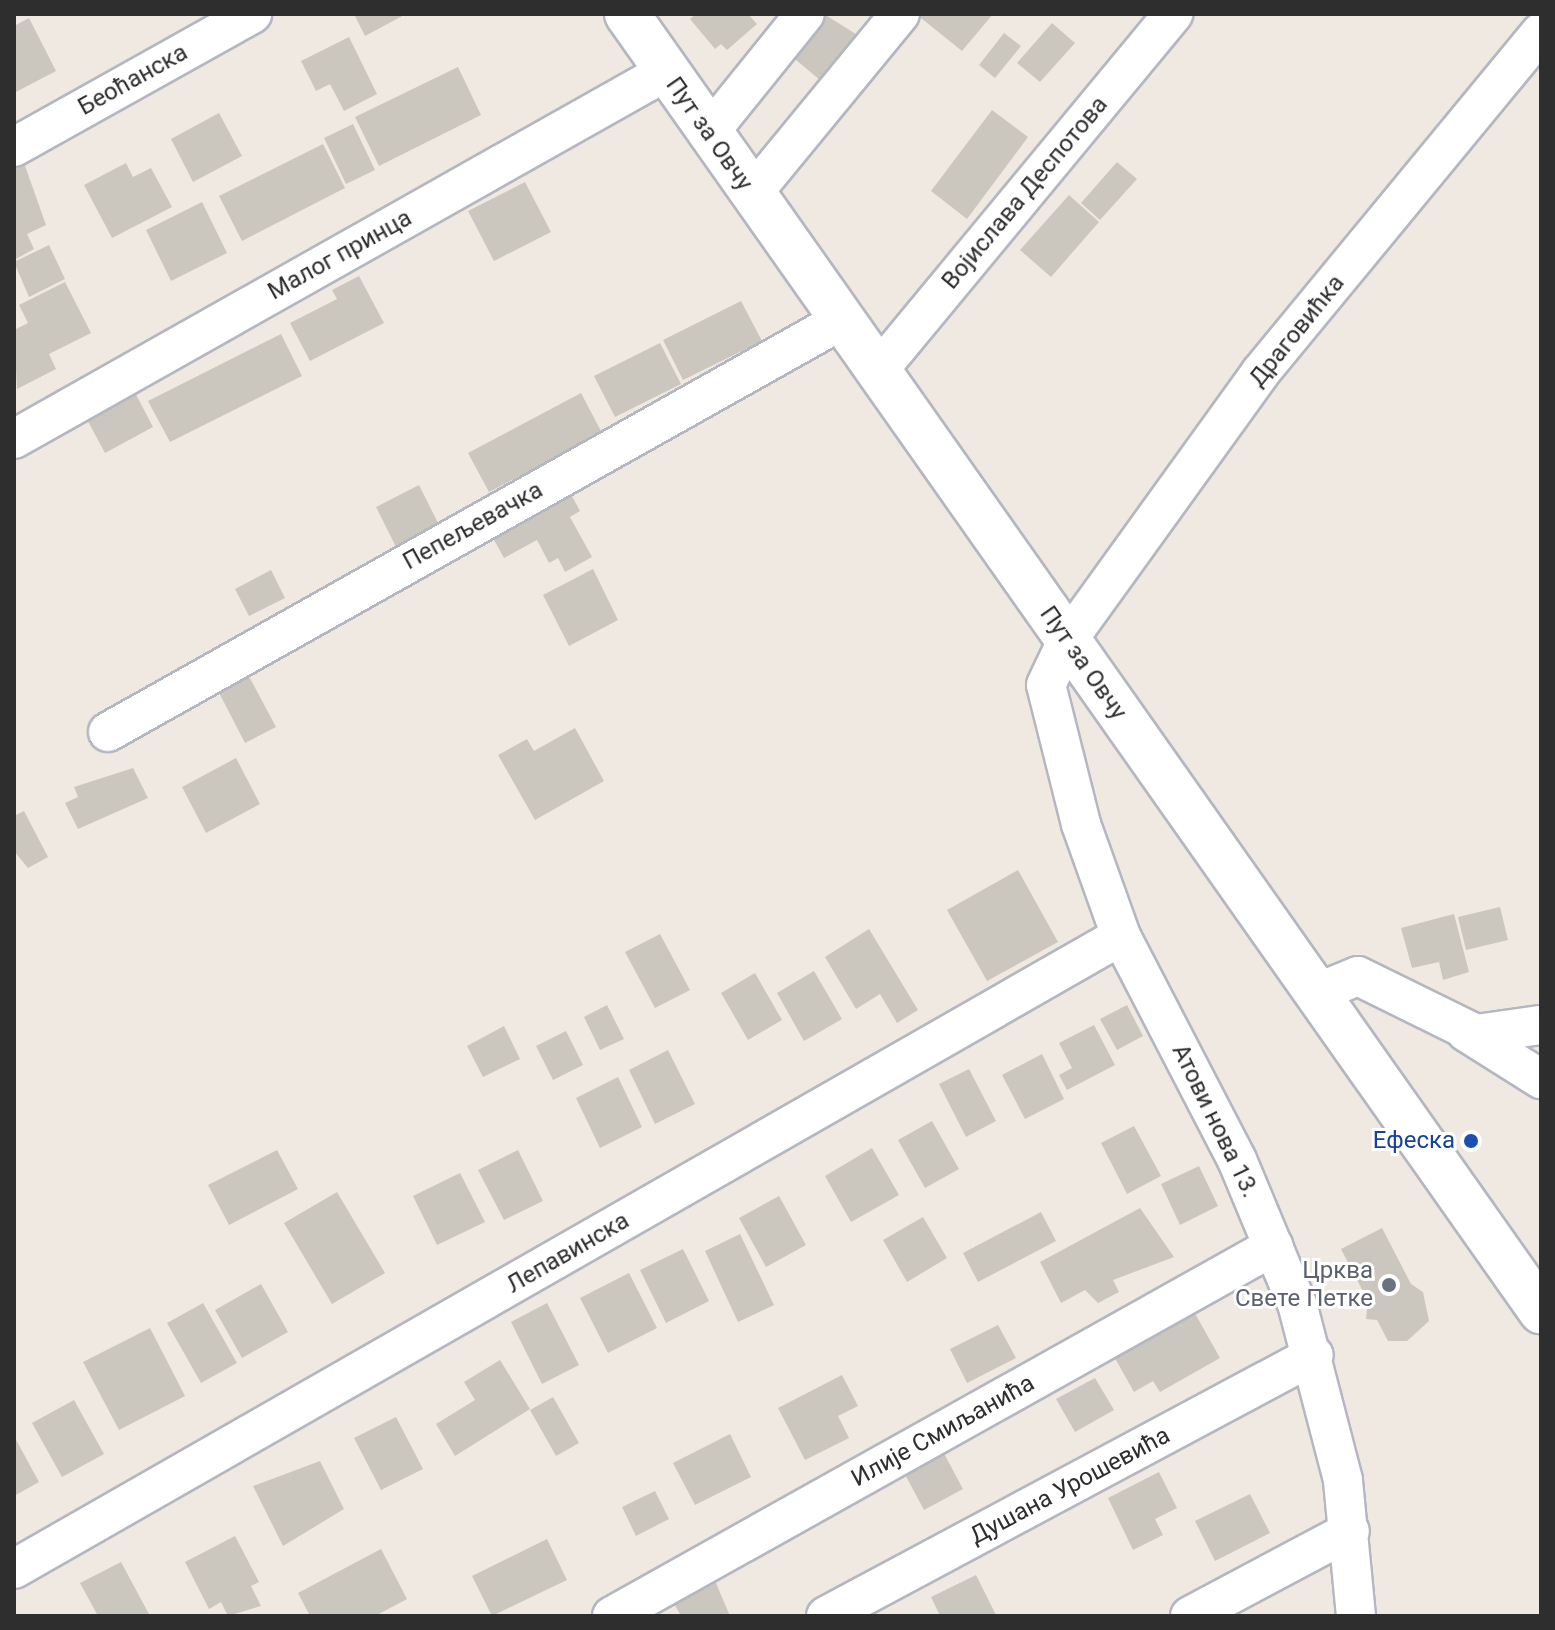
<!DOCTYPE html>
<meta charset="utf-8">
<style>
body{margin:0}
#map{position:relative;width:1555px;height:1630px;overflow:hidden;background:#efe9e1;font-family:Roboto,sans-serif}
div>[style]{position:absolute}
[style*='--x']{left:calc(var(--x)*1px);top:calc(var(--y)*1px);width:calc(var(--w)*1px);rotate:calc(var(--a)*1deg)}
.building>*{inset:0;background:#cbc7bf}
.roads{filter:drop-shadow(2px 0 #b4b7c1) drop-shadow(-2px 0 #b4b7c1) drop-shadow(0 2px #b4b7c1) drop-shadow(0 -2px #b4b7c1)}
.minor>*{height:38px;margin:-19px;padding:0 19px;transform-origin:19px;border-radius:19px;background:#fff}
.tertiary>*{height:44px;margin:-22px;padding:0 22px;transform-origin:22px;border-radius:22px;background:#fff}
.dots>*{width:22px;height:22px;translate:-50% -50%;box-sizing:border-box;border:4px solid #fff;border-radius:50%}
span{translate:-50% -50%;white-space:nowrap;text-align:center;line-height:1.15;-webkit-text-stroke:6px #fff;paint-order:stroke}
.street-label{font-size:24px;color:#2e2e2e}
.transit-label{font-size:24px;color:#164399}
.right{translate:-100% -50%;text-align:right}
.worship-label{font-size:24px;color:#5b616d}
.frame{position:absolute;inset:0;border:16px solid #2e2e2e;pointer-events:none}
</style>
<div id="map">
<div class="building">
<div style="clip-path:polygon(354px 14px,406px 14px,365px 36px)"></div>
<div style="clip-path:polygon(696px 14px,748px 14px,757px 24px,727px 50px,721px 44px,715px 49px,690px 19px)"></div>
<div style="clip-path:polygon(824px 14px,859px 36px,821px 81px,789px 54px)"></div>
<div style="clip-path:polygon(916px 14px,993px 14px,962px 51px)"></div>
<div style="clip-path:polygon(29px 18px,56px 71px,14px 93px,14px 26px)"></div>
<div style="clip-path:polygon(1052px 23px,1075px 43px,1040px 82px,1017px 63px)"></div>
<div style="clip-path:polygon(1004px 33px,1021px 46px,995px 78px,979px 65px)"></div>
<div style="clip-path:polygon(349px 37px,377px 94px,344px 111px,330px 84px,316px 91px,301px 61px)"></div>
<div style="clip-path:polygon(458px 67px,481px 115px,379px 166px,355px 117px)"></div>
<div style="clip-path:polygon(992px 110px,1028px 137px,967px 219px,931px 191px)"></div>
<div style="clip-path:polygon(219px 113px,242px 156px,193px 182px,171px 139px)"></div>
<div style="clip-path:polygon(353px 124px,375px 170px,346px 184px,324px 138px)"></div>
<div style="clip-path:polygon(323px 144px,345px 188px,242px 241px,219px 196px)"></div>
<div style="clip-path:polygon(1117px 162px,1137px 179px,1100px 220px,1081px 203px)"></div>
<div style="clip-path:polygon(24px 163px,46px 225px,27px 234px,34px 249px,14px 260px,14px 167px)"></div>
<div style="clip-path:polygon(126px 163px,133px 177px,151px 168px,172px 207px,112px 238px,84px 185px)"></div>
<div style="clip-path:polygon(525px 182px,551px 232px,494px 261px,468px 211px)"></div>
<div style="clip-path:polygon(1069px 195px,1099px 222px,1051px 277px,1020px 250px)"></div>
<div style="clip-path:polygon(202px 202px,227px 253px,171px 281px,146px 230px)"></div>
<div style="clip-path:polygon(49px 245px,65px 279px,29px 297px,14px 262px)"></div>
<div style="clip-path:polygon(359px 276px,384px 323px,310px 361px,290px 323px,337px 299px,332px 290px)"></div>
<div style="clip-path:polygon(65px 282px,91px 333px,49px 354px,56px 369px,17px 389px,14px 330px,28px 323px,19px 305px)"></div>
<div style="clip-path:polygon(741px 301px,762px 341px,683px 380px,663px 340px)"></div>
<div style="clip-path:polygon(281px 334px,302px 376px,170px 442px,148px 401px)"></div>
<div style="clip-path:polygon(660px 343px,681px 384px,615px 417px,594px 376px)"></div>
<div style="clip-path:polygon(131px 385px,153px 427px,105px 453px,83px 412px)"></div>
<div style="clip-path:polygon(581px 393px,602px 433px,489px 492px,468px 453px)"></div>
<div style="clip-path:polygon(419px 485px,439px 525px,396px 547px,376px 507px)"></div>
<div style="clip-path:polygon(567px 487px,580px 511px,570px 517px,592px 557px,565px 572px,558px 558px,549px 563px,537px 540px,504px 558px,488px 529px)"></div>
<div style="clip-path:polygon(593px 569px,618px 620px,569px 646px,543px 595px)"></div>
<div style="clip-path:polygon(271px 570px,285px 598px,249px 616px,235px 589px)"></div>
<div style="clip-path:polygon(245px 669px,276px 727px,245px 743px,215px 685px)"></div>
<div style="clip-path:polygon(575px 728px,604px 781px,535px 820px,498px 755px,527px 739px,534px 751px)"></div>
<div style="clip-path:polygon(236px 758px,260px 804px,206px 833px,182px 787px)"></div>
<div style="clip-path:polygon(133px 768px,148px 798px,78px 829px,65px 803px,78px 797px,74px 787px)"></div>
<div style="clip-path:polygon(24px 811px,48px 857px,28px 868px,14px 851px,14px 816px)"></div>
<div style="clip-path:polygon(1018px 870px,1058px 942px,987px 981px,947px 910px)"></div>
<div style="clip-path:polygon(1500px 907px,1508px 940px,1466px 950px,1458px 917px)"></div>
<div style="clip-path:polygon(1454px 914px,1469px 972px,1443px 980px,1439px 962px,1412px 968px,1401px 928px)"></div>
<div style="clip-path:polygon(869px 929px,918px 1010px,897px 1023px,880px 994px,856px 1009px,825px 957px)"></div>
<div style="clip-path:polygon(660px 934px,690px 990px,655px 1008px,625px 952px)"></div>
<div style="clip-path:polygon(814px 971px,842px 1019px,804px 1041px,777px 993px)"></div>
<div style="clip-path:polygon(755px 973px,782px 1020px,748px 1040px,721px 993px)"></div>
<div style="clip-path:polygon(607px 1005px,624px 1039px,600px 1050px,584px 1017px)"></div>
<div style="clip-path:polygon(1127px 1005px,1143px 1036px,1117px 1050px,1100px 1019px)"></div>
<div style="clip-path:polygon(1094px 1025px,1115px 1065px,1067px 1090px,1059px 1075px,1072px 1068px,1059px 1043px)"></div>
<div style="clip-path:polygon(504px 1026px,520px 1059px,483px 1077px,467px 1046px)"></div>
<div style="clip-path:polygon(566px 1031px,583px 1065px,553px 1080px,536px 1046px)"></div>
<div style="clip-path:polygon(668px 1050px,695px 1104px,655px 1124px,629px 1070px)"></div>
<div style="clip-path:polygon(1042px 1054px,1064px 1099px,1025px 1119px,1002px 1075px)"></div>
<div style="clip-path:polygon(969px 1069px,996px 1121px,966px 1137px,939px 1084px)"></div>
<div style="clip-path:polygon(618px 1077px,642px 1127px,600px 1148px,576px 1098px)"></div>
<div style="clip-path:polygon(932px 1121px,959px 1169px,925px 1188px,898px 1140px)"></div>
<div style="clip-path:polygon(1134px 1126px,1161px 1176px,1127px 1194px,1101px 1143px)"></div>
<div style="clip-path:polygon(872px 1148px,899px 1195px,851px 1222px,825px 1176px)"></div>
<div style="clip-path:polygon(277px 1150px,298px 1189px,229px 1225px,208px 1185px)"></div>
<div style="clip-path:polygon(518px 1150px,543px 1201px,504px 1220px,478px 1170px)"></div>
<div style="clip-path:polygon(1199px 1166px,1218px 1206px,1180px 1225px,1161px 1184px)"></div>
<div style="clip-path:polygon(460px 1173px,485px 1222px,437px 1245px,413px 1196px)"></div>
<div style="clip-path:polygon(337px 1192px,385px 1273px,332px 1304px,284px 1223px)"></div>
<div style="clip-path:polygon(779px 1196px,806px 1245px,766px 1267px,739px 1218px)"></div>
<div style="clip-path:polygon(1140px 1208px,1174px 1257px,1113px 1280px,1119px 1292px,1098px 1303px,1085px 1290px,1061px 1303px,1040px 1262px)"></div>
<div style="clip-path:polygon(1041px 1212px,1056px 1241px,978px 1282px,963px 1253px)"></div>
<div style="clip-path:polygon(923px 1217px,947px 1258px,907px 1282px,883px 1240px)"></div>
<div style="clip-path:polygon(1382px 1228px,1411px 1284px,1423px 1292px,1429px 1321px,1407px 1341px,1388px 1341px,1377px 1320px,1366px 1319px,1368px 1301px,1341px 1249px)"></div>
<div style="clip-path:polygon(740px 1234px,774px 1305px,738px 1322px,705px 1251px)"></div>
<div style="clip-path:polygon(683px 1249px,709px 1301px,666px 1323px,640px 1270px)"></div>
<div style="clip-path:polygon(629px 1273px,657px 1328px,608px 1353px,580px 1298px)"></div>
<div style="clip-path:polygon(261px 1284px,288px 1332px,242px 1358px,215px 1310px)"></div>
<div style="clip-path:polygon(1188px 1301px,1220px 1358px,1160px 1392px,1153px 1381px,1134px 1392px,1112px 1353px)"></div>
<div style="clip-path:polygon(203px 1303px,237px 1363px,201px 1383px,167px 1323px)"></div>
<div style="clip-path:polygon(547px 1303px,579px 1365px,542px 1384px,511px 1322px)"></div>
<div style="clip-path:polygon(998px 1325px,1016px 1358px,967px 1383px,950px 1349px)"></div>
<div style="clip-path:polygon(150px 1328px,185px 1396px,119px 1430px,83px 1362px)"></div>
<div style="clip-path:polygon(500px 1360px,530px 1409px,455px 1456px,436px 1424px,475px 1400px,464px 1382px)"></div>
<div style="clip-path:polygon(842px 1375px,858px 1406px,838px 1416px,849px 1438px,805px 1460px,778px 1408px)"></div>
<div style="clip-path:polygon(1095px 1378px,1114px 1410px,1075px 1432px,1056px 1399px)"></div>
<div style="clip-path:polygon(553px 1397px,579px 1443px,556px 1456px,530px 1410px)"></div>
<div style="clip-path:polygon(74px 1400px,104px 1454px,62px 1477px,32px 1423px)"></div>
<div style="clip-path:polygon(396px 1417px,423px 1469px,381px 1490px,354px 1438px)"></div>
<div style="clip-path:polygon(730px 1434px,751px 1477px,695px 1505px,673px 1463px)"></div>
<div style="clip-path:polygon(14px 1436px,39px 1482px,14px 1496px)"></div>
<div style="clip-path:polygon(940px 1446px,963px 1489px,924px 1510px,901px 1467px)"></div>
<div style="clip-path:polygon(320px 1461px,344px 1509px,283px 1546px,253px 1486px)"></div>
<div style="clip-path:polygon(1159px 1472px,1177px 1508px,1155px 1519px,1163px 1535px,1133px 1550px,1108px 1498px)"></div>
<div style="clip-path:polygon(655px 1491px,669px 1519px,636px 1536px,622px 1507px)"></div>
<div style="clip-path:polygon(1250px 1494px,1270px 1533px,1215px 1561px,1195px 1521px)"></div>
<div style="clip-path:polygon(235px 1536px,259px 1582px,251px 1586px,261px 1606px,228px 1616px,221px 1602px,209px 1609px,185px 1562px)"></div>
<div style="clip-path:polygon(547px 1539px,567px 1580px,492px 1616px,472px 1576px)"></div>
<div style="clip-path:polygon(381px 1549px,407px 1599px,375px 1616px,310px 1616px,298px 1593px)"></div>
<div style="clip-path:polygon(121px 1562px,150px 1616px,98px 1616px,80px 1583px)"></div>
<div style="clip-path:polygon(710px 1569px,730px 1616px,681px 1616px,668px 1593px)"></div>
<div style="clip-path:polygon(976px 1575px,996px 1615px,940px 1616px,931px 1597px)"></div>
</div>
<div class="roads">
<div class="minor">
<div style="--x:708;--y:134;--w:154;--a:-51.1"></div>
<div style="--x:14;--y:147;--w:273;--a:-29.2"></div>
<div style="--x:752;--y:194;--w:233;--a:-50.6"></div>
<div style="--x:877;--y:372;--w:465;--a:-50.4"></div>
<div style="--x:14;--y:439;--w:747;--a:-29.41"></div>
<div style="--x:108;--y:732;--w:839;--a:-29.31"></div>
<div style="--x:1316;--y:993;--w:45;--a:-22"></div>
<div style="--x:1358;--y:976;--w:131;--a:26.2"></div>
<div style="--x:1476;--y:1034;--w:66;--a:-7.9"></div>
<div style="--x:1466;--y:1032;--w:89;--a:32.1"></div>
<div style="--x:14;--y:1569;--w:1275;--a:-29.76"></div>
<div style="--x:612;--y:1616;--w:758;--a:-29.2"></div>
<div style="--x:826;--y:1616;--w:553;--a:-28.14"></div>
<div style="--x:1190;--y:1616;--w:181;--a:-28"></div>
<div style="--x:1356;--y:1616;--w:137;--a:-95.5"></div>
<div style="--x:1343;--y:1480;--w:182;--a:-104.6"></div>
<div style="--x:1297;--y:1304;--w:156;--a:-112.6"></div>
<div style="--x:1237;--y:1160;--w:252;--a:-117.4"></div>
<div style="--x:1121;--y:936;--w:119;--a:-109.7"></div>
<div style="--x:1081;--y:824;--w:143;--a:-104.1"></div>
<div style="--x:1046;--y:685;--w:49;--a:-64.5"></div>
<div style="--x:1067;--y:641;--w:330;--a:-54.2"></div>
<div style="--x:1260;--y:373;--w:442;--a:-50.5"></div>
</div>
<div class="tertiary">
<div style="--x:627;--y:14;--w:1587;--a:54.83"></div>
</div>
</div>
<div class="dots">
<div style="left:1471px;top:1141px;background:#1a4fb4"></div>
<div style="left:1389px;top:1285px;background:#6b7280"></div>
</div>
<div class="street-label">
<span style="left:133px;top:80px;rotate:-29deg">Беоћанска</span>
<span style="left:709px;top:134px;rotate:55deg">Пут за Овчу</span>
<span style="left:1025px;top:193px;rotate:-50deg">Војислава Деспотова</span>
<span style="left:340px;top:255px;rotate:-29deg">Малог принца</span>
<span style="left:1297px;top:331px;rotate:-51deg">Драговићка</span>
<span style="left:473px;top:526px;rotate:-29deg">Пепељевачка</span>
<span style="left:1083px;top:663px;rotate:55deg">Пут за Овчу</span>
<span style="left:1215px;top:1121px;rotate:64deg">Атови нова 13.</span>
<span style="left:568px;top:1253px;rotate:-30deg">Лепавинска</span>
<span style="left:943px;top:1431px;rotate:-29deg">Илије Смиљанића</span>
<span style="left:1070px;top:1486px;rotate:-28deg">Душана Урошевића</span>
</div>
<div class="transit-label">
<span class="right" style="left:1455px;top:1141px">Ефеска</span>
</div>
<div class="worship-label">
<span class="right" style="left:1373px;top:1285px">Црква<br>Свете Петке</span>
</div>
<div class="frame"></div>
</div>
